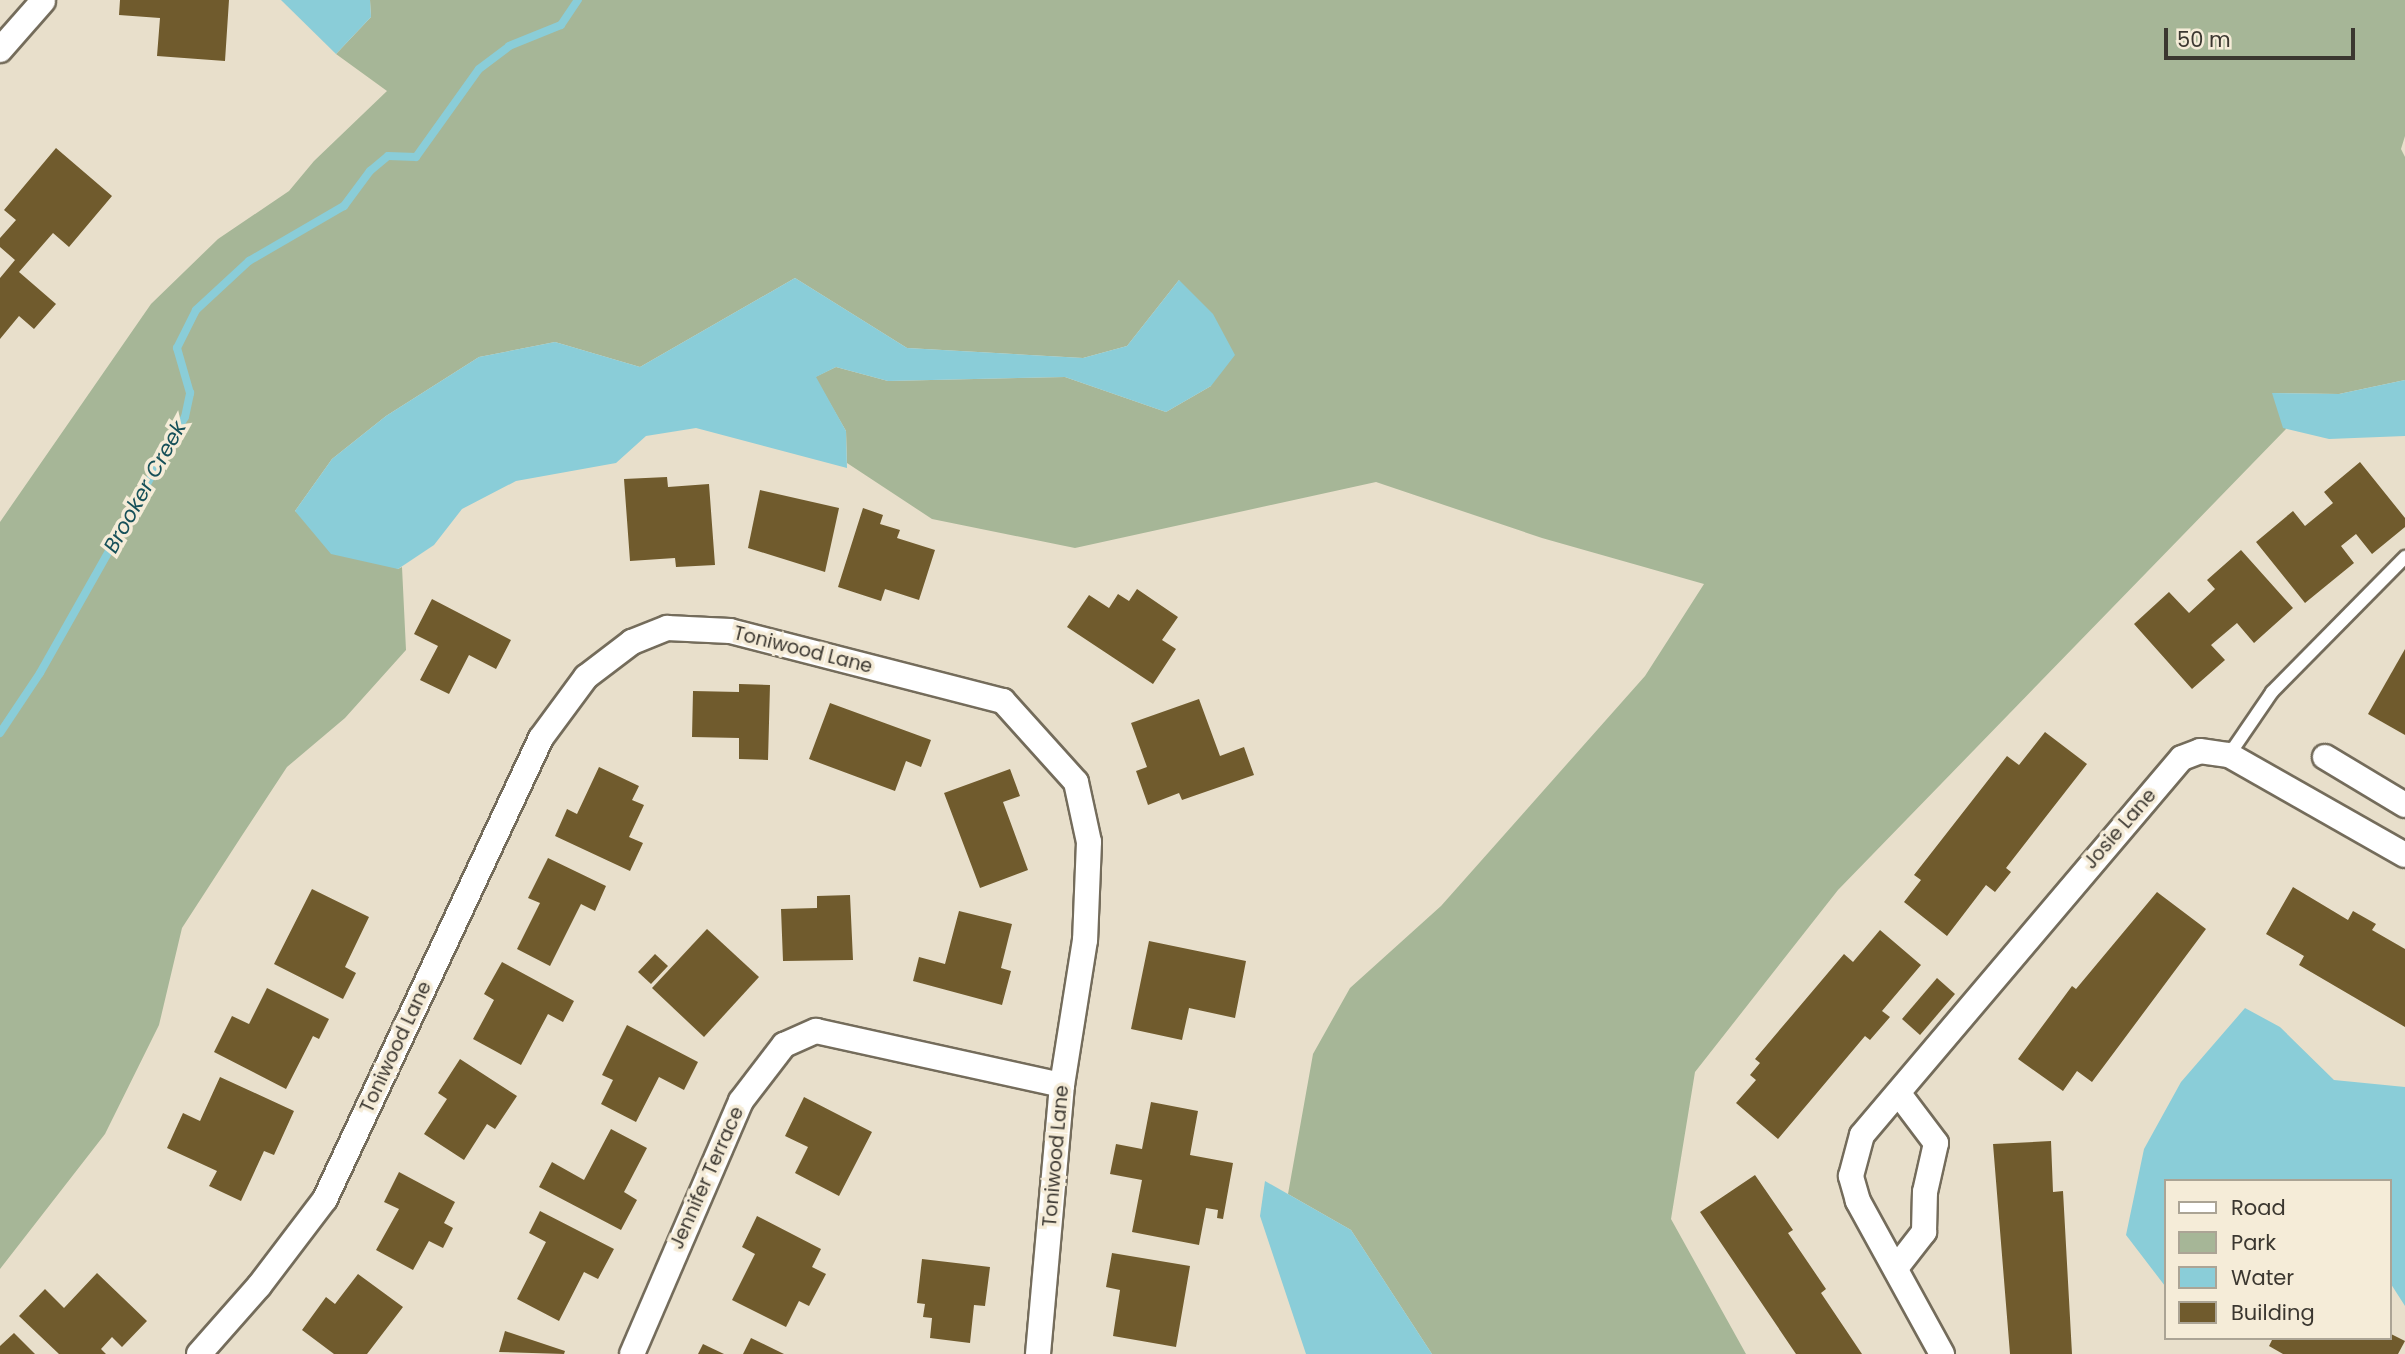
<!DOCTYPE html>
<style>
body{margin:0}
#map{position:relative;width:2405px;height:1354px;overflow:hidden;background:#e8dfcb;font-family:Poppins,sans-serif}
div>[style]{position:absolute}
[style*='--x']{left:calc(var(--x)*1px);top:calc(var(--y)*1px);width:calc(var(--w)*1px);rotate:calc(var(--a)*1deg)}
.green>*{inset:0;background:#a6b697}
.water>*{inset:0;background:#8acdd8}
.stream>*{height:8px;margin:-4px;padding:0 4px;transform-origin:4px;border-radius:4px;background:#8acdd8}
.building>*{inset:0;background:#705b2d}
.roads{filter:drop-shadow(2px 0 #746c5b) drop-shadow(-2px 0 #746c5b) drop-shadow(0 2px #746c5b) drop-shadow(0 -2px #746c5b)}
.service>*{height:12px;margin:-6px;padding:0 6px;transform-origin:6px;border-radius:6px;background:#fff}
.minor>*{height:24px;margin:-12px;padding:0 12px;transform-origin:12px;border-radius:12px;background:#fff}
span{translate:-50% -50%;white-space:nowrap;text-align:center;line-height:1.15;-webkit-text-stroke:7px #f5ecd8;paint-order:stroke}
.street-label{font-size:19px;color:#3b3730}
.water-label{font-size:21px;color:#165059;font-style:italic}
.legend{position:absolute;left:2164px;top:1179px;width:228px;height:161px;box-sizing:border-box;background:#f5ecd8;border:2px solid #aba495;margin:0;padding:9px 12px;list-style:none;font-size:21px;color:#3b3730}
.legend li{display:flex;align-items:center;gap:14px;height:35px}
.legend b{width:35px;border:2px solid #aba495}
.scale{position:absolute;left:2164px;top:28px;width:191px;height:32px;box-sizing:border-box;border:4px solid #3b3730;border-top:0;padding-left:9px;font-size:21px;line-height:24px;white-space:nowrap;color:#3b3730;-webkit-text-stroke:5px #f5ecd8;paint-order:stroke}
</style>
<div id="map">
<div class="green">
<div style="clip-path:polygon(370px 0,2405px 0,2405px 136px,2401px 149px,2405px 157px,2405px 380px,2339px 394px,2273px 393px,2286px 429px,1838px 890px,1695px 1072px,1671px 1219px,1746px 1354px,1432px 1354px,1351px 1230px,1288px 1194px,1313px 1054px,1350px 988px,1441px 906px,1645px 676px,1704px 584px,1542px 538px,1376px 482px,1075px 548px,932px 519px,847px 463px,846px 431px,815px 377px,836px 367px,888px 381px,1065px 377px,1166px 412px,1211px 386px,1179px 280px,1127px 346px,1083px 358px,907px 348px,795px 278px,640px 367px,555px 342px,479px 357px,386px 416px,332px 459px,295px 511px,398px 569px,402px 567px,406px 650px,345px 718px,287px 767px,241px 837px,182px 928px,159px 1025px,105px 1134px,0 1269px,0 522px,151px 304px,218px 239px,289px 191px,314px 161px,387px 91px,336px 54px,371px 17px)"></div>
</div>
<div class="water">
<div style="clip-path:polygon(281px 0,370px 0,371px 17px,336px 54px)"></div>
<div style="clip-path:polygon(795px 278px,907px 348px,1083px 358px,1127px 346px,1179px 280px,1213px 314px,1235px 355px,1211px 386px,1166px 412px,1065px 377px,888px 381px,836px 367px,816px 377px,846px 431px,847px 468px,696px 428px,646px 436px,616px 463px,516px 481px,462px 509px,434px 545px,398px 569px,331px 554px,295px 511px,332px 459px,386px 416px,479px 357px,555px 342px,640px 367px)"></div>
<div style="clip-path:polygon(2405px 380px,2405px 436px,2329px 439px,2283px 428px,2272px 393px,2339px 394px)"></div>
<div style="clip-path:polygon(2245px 1008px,2280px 1027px,2334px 1080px,2405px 1087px,2405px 1306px,2389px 1281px,2389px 1181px,2165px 1181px,2165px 1286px,2126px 1235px,2144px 1149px,2181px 1082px)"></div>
<div style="clip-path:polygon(1265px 1181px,1351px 1230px,1432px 1354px,1306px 1354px,1260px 1216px)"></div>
</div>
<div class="stream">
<div style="--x:0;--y:733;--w:72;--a:-56.3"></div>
<div style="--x:40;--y:673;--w:294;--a:-60.5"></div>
<div style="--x:185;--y:417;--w:25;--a:-78"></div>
<div style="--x:190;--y:393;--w:47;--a:-106.1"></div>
<div style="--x:177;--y:348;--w:42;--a:-63.4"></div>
<div style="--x:196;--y:310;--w:72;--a:-42.8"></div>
<div style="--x:249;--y:261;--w:110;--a:-30.1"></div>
<div style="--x:344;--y:206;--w:44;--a:-53.4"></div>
<div style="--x:370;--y:171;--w:23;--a:-40"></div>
<div style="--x:388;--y:156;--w:28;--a:2"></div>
<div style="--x:416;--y:157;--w:108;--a:-54.4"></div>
<div style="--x:479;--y:69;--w:38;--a:-37"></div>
<div style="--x:509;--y:46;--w:56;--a:-22"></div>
<div style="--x:561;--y:25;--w:30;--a:-56"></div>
</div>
<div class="building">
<div style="clip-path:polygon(120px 0,229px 0,225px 61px,157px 56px,160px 18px,119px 15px)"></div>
<div style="clip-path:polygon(56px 148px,112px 196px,69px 247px,53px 233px,19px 272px,56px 304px,34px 329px,19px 316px,0 339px,0 278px,15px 260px,0 247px,0 238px,16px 220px,4px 210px)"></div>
<div style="clip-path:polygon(2360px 462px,2405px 518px,2405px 527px,2372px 554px,2356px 534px,2341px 546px,2354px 563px,2305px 603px,2256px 542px,2293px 511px,2305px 526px,2333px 503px,2324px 492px)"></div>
<div style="clip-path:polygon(667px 477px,668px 487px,709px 484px,715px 565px,676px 567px,675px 558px,630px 561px,624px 479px)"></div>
<div style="clip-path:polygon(760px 490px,839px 508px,825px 572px,748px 548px)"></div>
<div style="clip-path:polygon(863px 508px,883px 515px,880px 524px,900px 530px,897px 538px,935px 550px,919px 600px,885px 589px,881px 601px,838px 587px)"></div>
<div style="clip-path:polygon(2241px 550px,2293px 608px,2254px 643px,2237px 623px,2211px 645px,2225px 660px,2192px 689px,2134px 624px,2169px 592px,2189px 613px,2215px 589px,2207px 580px)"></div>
<div style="clip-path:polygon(1137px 589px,1178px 617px,1162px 640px,1176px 649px,1153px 684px,1067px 627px,1089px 595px,1109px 608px,1118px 594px,1129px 601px)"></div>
<div style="clip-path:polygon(432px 599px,511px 640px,496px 669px,469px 655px,449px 694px,420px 680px,438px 646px,414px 634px)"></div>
<div style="clip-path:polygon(2405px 649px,2405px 735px,2368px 714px)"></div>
<div style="clip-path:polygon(739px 684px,770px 685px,768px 760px,739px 759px,739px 738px,692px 737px,693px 691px,739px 692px)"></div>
<div style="clip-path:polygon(1199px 699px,1220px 756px,1244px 747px,1254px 775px,1182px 800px,1179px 793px,1148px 805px,1136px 771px,1147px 767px,1131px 723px)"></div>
<div style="clip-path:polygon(830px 703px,931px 740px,921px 767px,906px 761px,895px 791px,809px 759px)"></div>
<div style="clip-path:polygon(2045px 732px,2087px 764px,2006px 868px,2011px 872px,1995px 892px,1986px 885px,1947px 936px,1904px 902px,1921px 880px,1914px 875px,2007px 756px,2019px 765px)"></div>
<div style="clip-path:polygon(599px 767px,639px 786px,632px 800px,644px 805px,629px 837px,643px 843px,630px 871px,555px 836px,567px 809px,577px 814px)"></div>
<div style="clip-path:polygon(1010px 769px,1020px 796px,1003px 802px,1028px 870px,980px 888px,944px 793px)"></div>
<div style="clip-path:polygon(548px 858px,606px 886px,595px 911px,581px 904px,550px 966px,517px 949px,540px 903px,528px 898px)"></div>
<div style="clip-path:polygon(2293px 887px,2348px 920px,2353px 911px,2376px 924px,2372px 930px,2405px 949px,2405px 1027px,2299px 965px,2304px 956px,2266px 934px)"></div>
<div style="clip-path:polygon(312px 889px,369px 917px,345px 967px,356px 973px,343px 999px,274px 964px)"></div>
<div style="clip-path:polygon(2157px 892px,2206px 929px,2092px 1082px,2077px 1071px,2063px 1091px,2018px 1059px,2072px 986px,2076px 989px)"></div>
<div style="clip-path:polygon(850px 895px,853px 960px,783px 961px,781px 909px,817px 908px,817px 896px)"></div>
<div style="clip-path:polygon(959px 911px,1012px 924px,1001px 968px,1011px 971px,1002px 1005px,913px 981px,919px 957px,945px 964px)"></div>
<div style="clip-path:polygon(707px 929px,759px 977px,704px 1037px,652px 988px)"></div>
<div style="clip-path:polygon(1880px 930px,1921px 965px,1882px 1011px,1890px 1017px,1870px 1040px,1865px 1036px,1778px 1139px,1736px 1103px,1756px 1080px,1750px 1075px,1760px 1063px,1755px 1059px,1844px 954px,1853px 962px)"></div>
<div style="clip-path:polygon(1149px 941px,1246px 961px,1235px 1018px,1189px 1008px,1182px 1040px,1131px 1029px)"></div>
<div style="clip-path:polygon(655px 954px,668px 966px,651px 984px,638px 972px)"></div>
<div style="clip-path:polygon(502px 962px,574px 1001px,563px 1022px,548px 1014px,521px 1065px,473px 1039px,494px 1000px,484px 994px)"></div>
<div style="clip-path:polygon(1937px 978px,1955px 994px,1920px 1035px,1902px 1019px)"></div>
<div style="clip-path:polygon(267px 988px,329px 1019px,319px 1039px,313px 1036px,286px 1089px,214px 1052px,232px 1016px,249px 1024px)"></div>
<div style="clip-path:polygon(627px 1025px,698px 1062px,684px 1090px,659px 1077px,636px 1122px,601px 1104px,613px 1080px,602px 1075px)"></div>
<div style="clip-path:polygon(460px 1059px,517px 1096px,495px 1129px,487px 1124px,464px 1160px,424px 1134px,447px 1099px,438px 1093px)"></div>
<div style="clip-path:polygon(220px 1077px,294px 1111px,274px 1155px,264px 1151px,241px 1201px,209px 1186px,217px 1171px,167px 1148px,183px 1113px,200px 1121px)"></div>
<div style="clip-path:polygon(804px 1097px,872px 1132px,839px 1196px,795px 1173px,808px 1147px,785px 1136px)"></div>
<div style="clip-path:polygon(1151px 1102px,1198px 1111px,1190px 1155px,1233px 1163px,1223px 1219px,1217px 1218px,1218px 1210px,1206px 1208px,1199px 1245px,1132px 1232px,1142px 1180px,1110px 1174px,1116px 1144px,1142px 1149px)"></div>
<div style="clip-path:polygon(611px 1129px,647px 1148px,624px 1192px,637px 1200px,621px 1230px,539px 1187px,552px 1162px,584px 1180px)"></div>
<div style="clip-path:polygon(2051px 1141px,2053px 1192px,2063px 1191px,2072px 1354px,2010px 1354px,1993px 1144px)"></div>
<div style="clip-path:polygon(399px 1172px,455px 1202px,444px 1223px,453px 1228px,443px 1248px,429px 1241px,413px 1270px,376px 1250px,399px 1209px,384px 1202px)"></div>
<div style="clip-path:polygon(1755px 1175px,1793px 1230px,1788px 1233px,1826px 1289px,1821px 1293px,1862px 1354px,1796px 1354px,1700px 1212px)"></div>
<div style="clip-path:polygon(540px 1211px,614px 1249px,598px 1279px,584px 1272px,559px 1321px,517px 1299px,546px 1242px,529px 1233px)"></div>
<div style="clip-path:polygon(757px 1216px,821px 1249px,812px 1267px,826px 1274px,809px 1306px,799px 1301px,786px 1327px,732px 1300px,755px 1254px,742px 1247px)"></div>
<div style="clip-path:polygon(1112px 1253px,1190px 1266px,1176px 1347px,1113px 1336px,1120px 1290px,1106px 1287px)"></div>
<div style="clip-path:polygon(922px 1259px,990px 1267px,985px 1306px,974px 1305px,970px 1343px,930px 1338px,932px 1318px,923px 1317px,925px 1304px,917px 1303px)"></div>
<div style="clip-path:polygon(97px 1273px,147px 1321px,122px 1347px,112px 1337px,101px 1349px,106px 1354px,59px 1354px,19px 1316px,45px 1289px,64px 1308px)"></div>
<div style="clip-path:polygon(358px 1274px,403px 1307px,367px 1354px,334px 1354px,302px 1330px,326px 1297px,335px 1304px)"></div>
<div style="clip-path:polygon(505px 1331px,565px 1351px,564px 1354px,499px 1352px)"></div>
<div style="clip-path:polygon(14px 1333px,35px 1354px,0 1354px,0 1346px)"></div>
<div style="clip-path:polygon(2389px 1333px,2405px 1341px,2398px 1354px,2283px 1354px,2269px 1346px,2272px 1340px,2268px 1338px,2389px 1338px)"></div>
<div style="clip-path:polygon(751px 1338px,784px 1354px,743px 1354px)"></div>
<div style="clip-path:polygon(703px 1344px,724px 1354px,698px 1354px)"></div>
</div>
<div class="roads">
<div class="service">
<div style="--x:2229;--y:755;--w:76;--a:-55.7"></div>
<div style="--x:2272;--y:692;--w:190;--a:-45.4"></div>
</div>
<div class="minor">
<div style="--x:0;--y:50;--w:65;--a:-48.7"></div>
<div style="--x:2325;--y:757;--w:93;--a:31"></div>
<div style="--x:1896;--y:1268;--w:46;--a:-52.1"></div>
<div style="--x:1924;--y:1232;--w:40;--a:-88.6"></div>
<div style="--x:1925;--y:1192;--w:50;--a:-77.3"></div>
<div style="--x:1936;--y:1143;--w:61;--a:-127.1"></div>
<div style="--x:199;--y:1354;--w:91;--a:-48.6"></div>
<div style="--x:259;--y:1286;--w:109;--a:-52.8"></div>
<div style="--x:325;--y:1199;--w:509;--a:-64.89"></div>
<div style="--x:541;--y:738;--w:76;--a:-53.6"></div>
<div style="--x:586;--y:677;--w:58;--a:-37.3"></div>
<div style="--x:632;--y:642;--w:38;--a:-22"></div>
<div style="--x:667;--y:628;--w:63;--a:2.7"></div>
<div style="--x:730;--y:631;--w:282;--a:14.4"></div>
<div style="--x:1003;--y:701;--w:109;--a:48"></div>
<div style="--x:1076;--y:782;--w:61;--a:77.8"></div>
<div style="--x:1089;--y:842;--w:98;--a:92.3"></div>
<div style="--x:1085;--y:940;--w:147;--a:99"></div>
<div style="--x:1062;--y:1085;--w:270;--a:95.1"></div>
<div style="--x:632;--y:1354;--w:275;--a:-66.7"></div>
<div style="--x:741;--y:1101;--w:71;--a:-52.5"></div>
<div style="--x:784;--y:1045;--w:35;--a:-24"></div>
<div style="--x:816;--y:1031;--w:252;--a:12.4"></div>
<div style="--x:1942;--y:1354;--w:175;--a:-118.8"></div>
<div style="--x:1858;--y:1201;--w:26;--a:-106"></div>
<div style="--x:1851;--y:1176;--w:42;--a:-75"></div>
<div style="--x:1862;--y:1135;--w:494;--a:-49.7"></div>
<div style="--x:2182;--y:758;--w:19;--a:-21"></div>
<div style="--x:2200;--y:751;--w:29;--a:8"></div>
<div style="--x:2229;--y:755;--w:202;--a:29.6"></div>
</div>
</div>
<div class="street-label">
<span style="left:803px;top:650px;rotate:14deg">Toniwood Lane</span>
<span style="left:2120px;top:829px;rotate:-49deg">Josie Lane</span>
<span style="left:396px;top:1047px;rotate:-65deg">Toniwood Lane</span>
<span style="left:1056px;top:1156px;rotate:-85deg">Toniwood Lane</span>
<span style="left:707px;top:1178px;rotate:-66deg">Jennifer Terrace</span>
</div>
<div class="water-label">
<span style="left:145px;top:487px;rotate:-61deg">Brooker Creek</span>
</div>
<ul class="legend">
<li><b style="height:9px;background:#fff"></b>Road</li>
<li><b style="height:19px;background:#a6b697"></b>Park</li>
<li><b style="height:19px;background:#8acdd8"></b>Water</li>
<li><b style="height:19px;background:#705b2d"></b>Building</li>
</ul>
<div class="scale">50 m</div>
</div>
